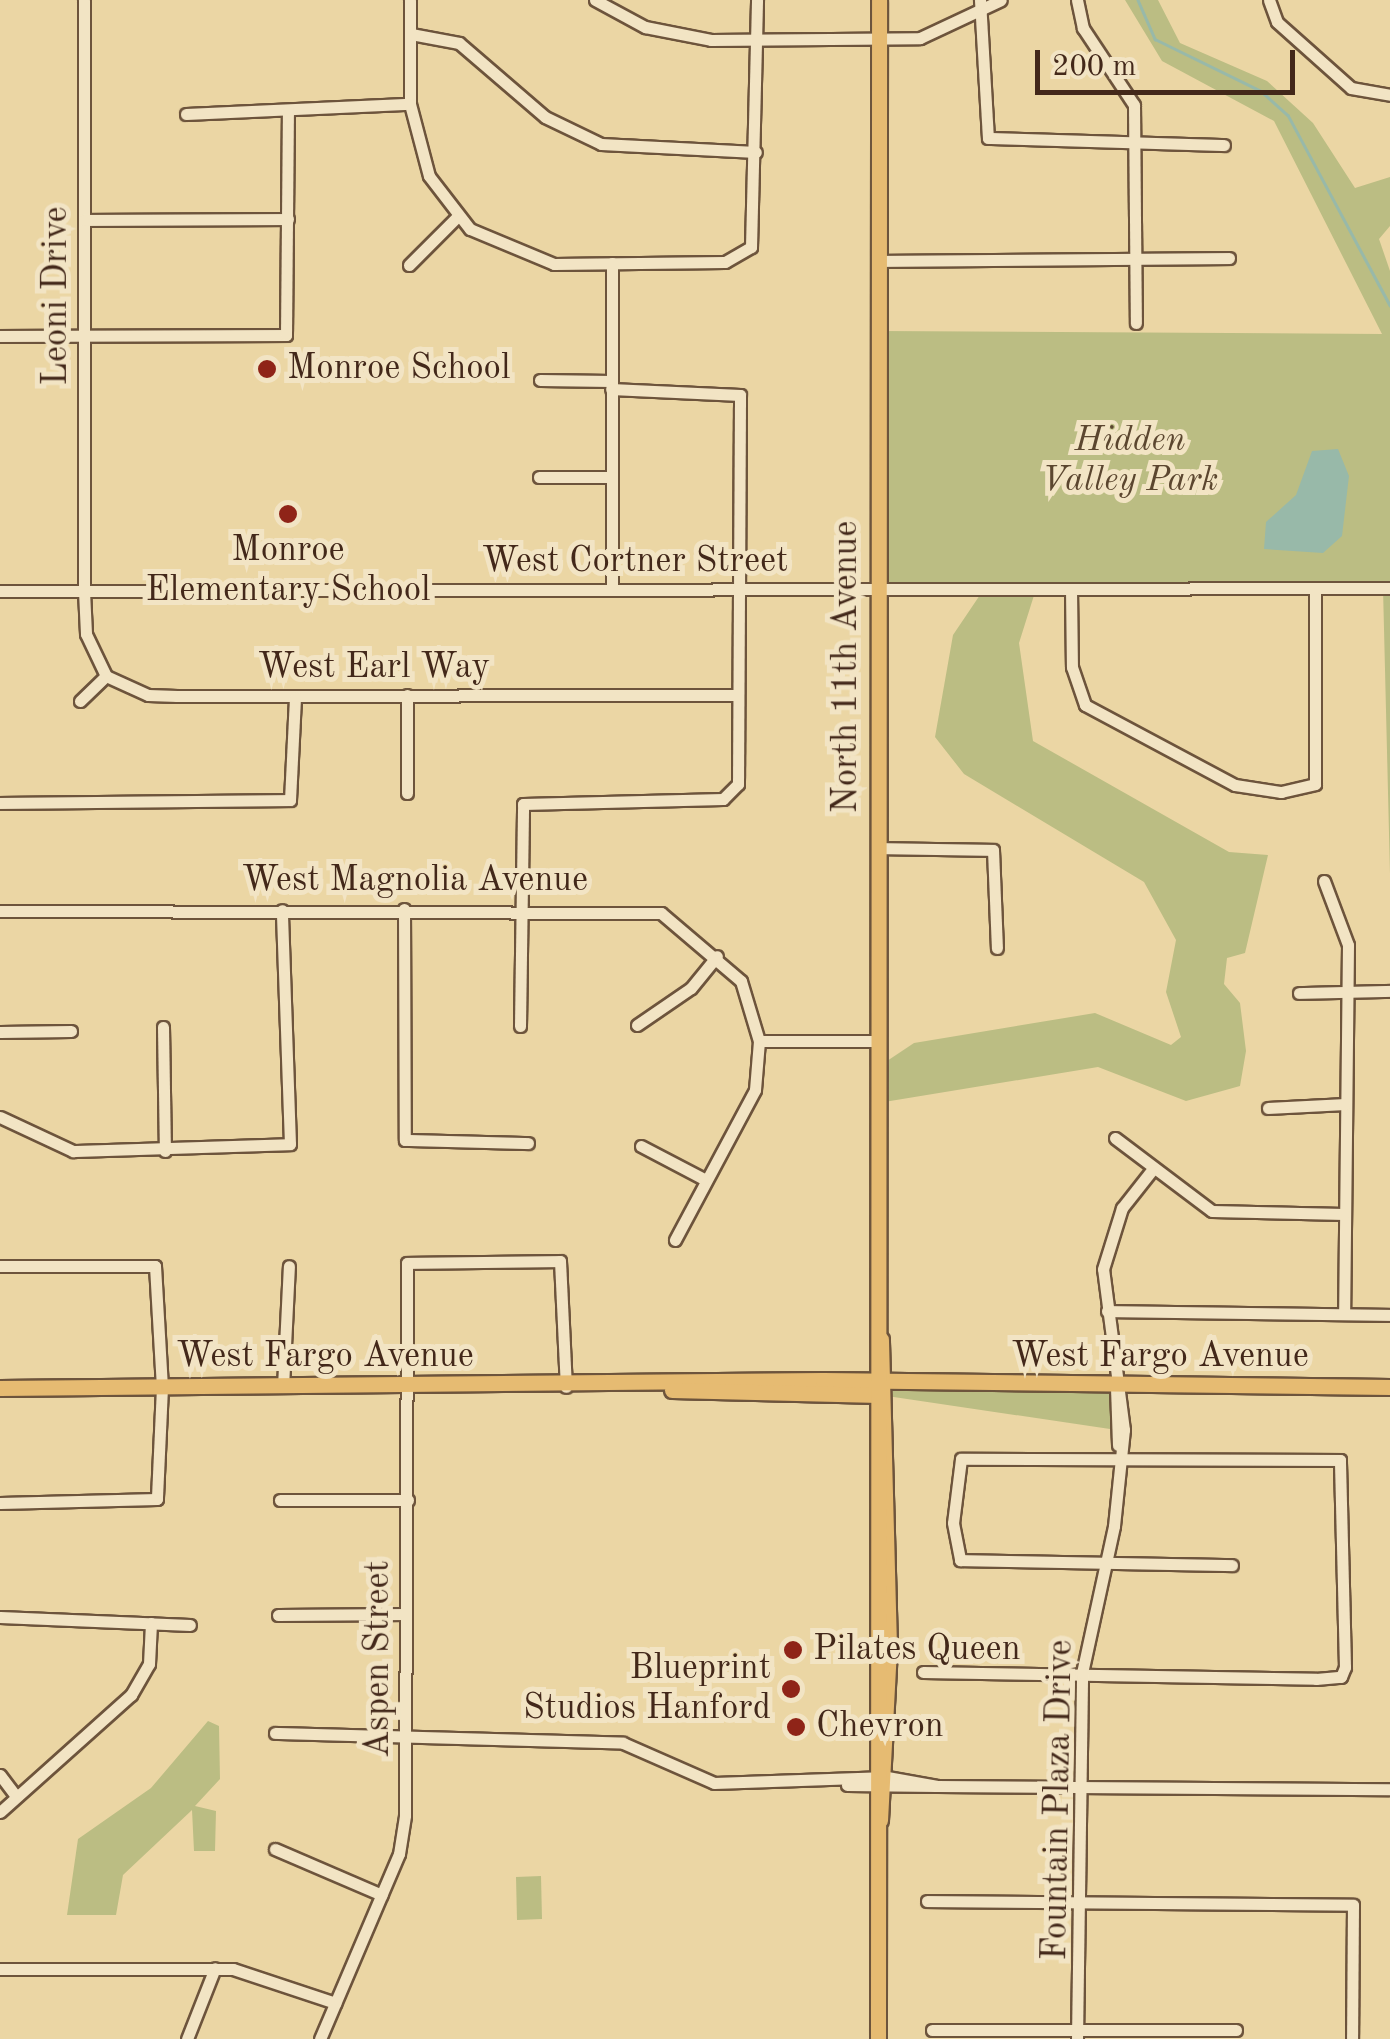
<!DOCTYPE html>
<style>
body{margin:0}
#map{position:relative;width:1390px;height:2039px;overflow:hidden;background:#ebd6a4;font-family:"Old Standard TT",serif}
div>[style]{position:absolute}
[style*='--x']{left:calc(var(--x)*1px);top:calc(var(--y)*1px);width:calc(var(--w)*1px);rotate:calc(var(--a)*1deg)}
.green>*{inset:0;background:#bbbd83}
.water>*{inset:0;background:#98b9a9}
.stream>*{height:2.5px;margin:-1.25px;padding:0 1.25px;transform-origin:1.25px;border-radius:1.25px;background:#98b9a9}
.roads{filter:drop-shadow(2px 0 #6d543c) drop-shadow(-2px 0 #6d543c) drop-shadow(0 2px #6d543c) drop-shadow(0 -2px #6d543c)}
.minor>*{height:11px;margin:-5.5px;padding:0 5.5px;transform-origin:5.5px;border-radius:5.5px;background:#f2e4c4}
.major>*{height:15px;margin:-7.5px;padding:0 7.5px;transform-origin:7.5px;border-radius:7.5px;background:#e6bb72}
.dots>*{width:28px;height:28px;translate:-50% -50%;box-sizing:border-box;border:5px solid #f2e4c4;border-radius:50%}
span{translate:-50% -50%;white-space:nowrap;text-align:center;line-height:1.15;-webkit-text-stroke:10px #f2e4c4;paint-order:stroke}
.street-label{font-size:35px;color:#43281a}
.poi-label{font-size:35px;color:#43281a}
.left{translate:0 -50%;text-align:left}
.right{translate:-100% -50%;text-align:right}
.park-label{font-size:35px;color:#5b462f;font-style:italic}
.scale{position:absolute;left:1035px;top:50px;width:260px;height:45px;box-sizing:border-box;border:5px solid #43281a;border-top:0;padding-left:12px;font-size:30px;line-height:35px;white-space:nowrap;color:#43281a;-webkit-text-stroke:8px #f2e4c4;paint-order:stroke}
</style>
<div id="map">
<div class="green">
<div style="clip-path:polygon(1125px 0,1158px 0,1180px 43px,1267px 81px,1313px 123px,1355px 188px,1390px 177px,1390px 226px,1379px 239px,1390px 271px,1390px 874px,1383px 588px,1036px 589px,1019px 643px,1033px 741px,1229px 852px,1268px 855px,1245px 953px,1227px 958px,1224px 984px,1240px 1003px,1246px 1051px,1240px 1086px,1186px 1101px,1098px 1067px,878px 1103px,878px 1067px,914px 1043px,1095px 1013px,1171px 1045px,1181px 1037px,1166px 992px,1176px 940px,1144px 882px,964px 774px,935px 737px,953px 635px,984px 589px,877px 589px,878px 331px,1382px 334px,1274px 121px,1162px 61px)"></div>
<div style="clip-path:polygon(1115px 1377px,1118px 1445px,1110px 1429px,887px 1396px,873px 1381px)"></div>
<div style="clip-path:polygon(208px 1721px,219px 1726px,220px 1779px,195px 1806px,216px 1811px,215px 1851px,194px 1851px,192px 1810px,123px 1875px,116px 1915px,67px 1915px,78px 1839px,151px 1788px)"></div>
<div style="clip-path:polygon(541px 1876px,542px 1919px,517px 1920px,516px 1877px)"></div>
</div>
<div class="water">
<div style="clip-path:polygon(1338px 449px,1349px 476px,1342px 536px,1323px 553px,1264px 549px,1266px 522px,1296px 495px,1312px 451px)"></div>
</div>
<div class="stream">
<div style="--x:1138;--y:0;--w:43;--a:66.4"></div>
<div style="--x:1155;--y:39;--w:118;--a:26.1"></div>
<div style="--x:1261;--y:91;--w:36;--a:42"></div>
<div style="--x:1288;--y:115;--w:216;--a:61.8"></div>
</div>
<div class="roads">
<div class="minor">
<div style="--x:84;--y:0;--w:591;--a:90"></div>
<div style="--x:84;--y:591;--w:43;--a:87.3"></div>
<div style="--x:86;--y:634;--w:47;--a:64.5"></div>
<div style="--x:106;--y:676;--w:46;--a:24.3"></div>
<div style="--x:148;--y:695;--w:29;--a:2"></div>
<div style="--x:177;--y:696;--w:559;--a:-0.1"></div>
<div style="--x:410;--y:0;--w:104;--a:90"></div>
<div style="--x:410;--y:104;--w:74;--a:75.2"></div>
<div style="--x:429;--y:176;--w:67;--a:52.3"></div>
<div style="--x:470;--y:229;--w:91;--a:22.6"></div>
<div style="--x:554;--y:264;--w:171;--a:-0.7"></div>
<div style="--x:725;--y:262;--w:30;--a:-30"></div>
<div style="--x:751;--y:247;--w:247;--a:-88.6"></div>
<div style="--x:595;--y:0;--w:57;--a:28.4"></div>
<div style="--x:645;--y:27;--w:67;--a:11.1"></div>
<div style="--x:711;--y:40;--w:209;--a:-0.5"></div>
<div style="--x:920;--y:38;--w:89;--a:-25.1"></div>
<div style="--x:980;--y:0;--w:138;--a:86.7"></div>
<div style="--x:988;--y:138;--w:236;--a:1.7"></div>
<div style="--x:1077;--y:0;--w:29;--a:78"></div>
<div style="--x:1083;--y:28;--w:92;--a:56.5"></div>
<div style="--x:1134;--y:105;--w:218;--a:89.5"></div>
<div style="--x:1269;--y:0;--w:23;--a:70"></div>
<div style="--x:1277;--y:22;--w:99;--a:41.7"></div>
<div style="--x:1351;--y:88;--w:40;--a:10"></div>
<div style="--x:411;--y:34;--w:49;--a:10.6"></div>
<div style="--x:459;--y:43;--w:113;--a:40.7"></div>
<div style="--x:545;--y:117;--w:62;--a:25.7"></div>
<div style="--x:601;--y:144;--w:155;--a:3"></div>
<div style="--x:186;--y:114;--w:224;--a:-2.6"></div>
<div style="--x:84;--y:220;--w:204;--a:-0.3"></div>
<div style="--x:878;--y:261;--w:351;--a:-0.5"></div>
<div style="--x:612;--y:263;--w:326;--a:90"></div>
<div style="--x:409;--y:265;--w:68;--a:-45"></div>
<div style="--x:0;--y:336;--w:286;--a:-0.2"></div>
<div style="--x:286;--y:335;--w:225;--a:-89.5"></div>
<div style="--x:540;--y:380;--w:71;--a:0.8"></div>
<div style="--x:539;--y:477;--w:73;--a:0"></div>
<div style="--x:1071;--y:589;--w:78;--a:89.3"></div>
<div style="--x:1072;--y:667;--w:40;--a:71.1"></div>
<div style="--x:1085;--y:705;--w:170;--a:28.1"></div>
<div style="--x:1235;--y:785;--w:47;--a:8.7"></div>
<div style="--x:1281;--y:792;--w:35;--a:-13"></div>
<div style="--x:1315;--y:784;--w:196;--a:-90"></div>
<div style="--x:0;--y:591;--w:1390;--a:-0.12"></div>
<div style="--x:407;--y:695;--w:98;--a:90"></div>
<div style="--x:80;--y:701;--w:36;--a:-44"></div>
<div style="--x:0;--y:803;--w:290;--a:-0.6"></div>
<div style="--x:290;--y:800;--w:103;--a:-87.2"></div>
<div style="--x:878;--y:848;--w:115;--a:1"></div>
<div style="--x:993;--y:850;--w:98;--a:87.7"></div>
<div style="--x:1324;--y:881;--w:68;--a:69.4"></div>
<div style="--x:1348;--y:945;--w:369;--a:90.6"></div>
<div style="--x:404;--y:909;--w:231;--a:89.8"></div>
<div style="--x:405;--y:1140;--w:123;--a:1.4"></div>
<div style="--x:0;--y:911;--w:661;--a:0.17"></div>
<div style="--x:661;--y:913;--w:105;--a:40.4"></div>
<div style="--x:741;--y:981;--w:63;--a:73.3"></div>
<div style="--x:759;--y:1041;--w:49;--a:94.7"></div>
<div style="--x:755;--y:1090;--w:170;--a:118.1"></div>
<div style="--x:1299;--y:993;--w:91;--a:-1.3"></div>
<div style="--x:637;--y:1025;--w:65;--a:-34.4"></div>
<div style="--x:691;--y:988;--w:41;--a:-50.9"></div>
<div style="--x:520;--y:1026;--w:222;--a:-89.2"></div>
<div style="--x:523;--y:804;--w:200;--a:-1.4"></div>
<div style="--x:723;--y:799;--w:21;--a:-45"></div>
<div style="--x:738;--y:784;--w:389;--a:-89.7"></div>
<div style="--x:740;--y:395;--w:129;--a:-177.3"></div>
<div style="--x:163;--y:1027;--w:124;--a:89.1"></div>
<div style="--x:0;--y:1032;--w:71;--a:-0.8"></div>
<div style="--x:759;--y:1041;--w:119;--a:0"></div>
<div style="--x:1268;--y:1108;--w:77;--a:-3"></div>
<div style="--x:0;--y:1117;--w:81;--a:25"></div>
<div style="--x:73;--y:1151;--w:217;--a:-1.8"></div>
<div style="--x:290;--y:1144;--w:234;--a:-92"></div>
<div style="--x:1115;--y:1138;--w:121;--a:37"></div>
<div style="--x:1212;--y:1211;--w:132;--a:1.3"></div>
<div style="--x:641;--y:1146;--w:73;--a:27.6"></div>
<div style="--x:0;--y:1266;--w:155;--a:0"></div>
<div style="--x:155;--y:1266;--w:121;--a:86.7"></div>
<div style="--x:162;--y:1387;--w:112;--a:92.6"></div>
<div style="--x:157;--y:1499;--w:157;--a:178.5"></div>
<div style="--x:1107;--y:1311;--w:283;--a:0.8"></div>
<div style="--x:283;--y:1387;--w:121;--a:-87.2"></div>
<div style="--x:1116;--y:1387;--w:58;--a:88"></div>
<div style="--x:280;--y:1500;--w:128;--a:0"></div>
<div style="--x:278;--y:1615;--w:128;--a:-0.4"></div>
<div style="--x:0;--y:1617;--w:190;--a:2.4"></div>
<div style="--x:923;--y:1672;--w:393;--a:1"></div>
<div style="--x:1316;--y:1679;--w:25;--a:-5"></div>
<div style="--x:1341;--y:1677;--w:11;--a:-68"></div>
<div style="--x:1345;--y:1667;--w:207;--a:-91.4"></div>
<div style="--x:1340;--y:1460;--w:379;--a:-179.8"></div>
<div style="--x:961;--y:1459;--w:64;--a:97.1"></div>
<div style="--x:953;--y:1523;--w:38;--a:79"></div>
<div style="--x:960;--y:1560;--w:272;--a:1.1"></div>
<div style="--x:275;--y:1733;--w:348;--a:1.6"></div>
<div style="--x:623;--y:1743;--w:99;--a:23.7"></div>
<div style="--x:714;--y:1783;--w:173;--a:-2"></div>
<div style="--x:887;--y:1777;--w:51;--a:10.2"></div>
<div style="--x:937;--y:1786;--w:453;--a:0.4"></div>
<div style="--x:0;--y:1775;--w:26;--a:53"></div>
<div style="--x:847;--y:1785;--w:90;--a:0.6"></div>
<div style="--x:0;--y:1812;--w:176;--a:-41.8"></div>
<div style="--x:131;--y:1695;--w:36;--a:-60"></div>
<div style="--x:149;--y:1664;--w:41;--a:-87.2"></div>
<div style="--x:275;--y:1849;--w:116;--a:23.3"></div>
<div style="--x:927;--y:1901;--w:426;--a:0.5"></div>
<div style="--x:1353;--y:1905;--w:134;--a:90.4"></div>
<div style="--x:0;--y:1969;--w:233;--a:0"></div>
<div style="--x:233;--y:1969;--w:108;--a:18.4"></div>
<div style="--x:932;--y:2030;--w:304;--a:0"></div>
<div style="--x:187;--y:2039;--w:76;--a:-68.5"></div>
<div style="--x:320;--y:2039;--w:201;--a:-66.9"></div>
<div style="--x:399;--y:1854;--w:39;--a:-81"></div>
<div style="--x:405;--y:1815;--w:552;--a:-89.79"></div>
<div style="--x:407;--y:1263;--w:153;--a:-0.7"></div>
<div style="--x:560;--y:1261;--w:126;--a:87.3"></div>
<div style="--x:1077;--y:2039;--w:366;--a:-89.2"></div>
<div style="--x:1082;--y:1673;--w:150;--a:-77.7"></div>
<div style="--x:1114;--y:1526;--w:97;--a:-84.1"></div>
<div style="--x:1124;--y:1430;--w:162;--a:-97.4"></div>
<div style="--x:1103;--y:1269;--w:64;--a:-72.7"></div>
<div style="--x:1122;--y:1208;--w:48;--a:-51.7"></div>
</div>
<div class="major">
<div style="--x:0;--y:1388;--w:823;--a:-0.56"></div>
<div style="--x:823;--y:1380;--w:567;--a:0.71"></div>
<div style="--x:672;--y:1390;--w:207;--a:1.4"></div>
<div style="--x:880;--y:1820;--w:173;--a:-87"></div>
<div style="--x:889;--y:1647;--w:308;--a:-91.5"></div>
<div style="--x:878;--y:2039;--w:2039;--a:-89.97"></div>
</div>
</div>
<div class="dots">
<div style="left:267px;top:369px;background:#8f2418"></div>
<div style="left:288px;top:514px;background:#8f2418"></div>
<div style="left:793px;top:1650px;background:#8f2418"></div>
<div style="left:791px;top:1689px;background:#8f2418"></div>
<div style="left:796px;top:1727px;background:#8f2418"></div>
</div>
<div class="street-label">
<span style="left:57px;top:296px;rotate:-90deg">Leoni Drive</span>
<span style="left:635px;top:562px">West Cortner Street</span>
<span style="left:847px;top:667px;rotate:-90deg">North 11th Avenue</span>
<span style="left:374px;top:668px">West Earl Way</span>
<span style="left:415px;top:881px">West Magnolia Avenue</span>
<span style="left:325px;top:1357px">West Fargo Avenue</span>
<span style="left:1160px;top:1357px">West Fargo Avenue</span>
<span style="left:379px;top:1659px;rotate:-90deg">Aspen Street</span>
<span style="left:1059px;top:1800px;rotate:-89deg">Fountain Plaza Drive</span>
</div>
<div class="poi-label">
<span class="left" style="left:287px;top:369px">Monroe School</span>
<span style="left:288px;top:571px">Monroe<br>Elementary School</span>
<span class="left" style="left:813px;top:1650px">Pilates Queen</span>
<span class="right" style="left:771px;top:1689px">Blueprint<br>Studios Hanford</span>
<span class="left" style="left:816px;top:1727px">Chevron</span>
</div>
<div class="park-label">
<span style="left:1130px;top:461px">Hidden<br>Valley Park</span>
</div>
<div class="scale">200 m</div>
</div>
